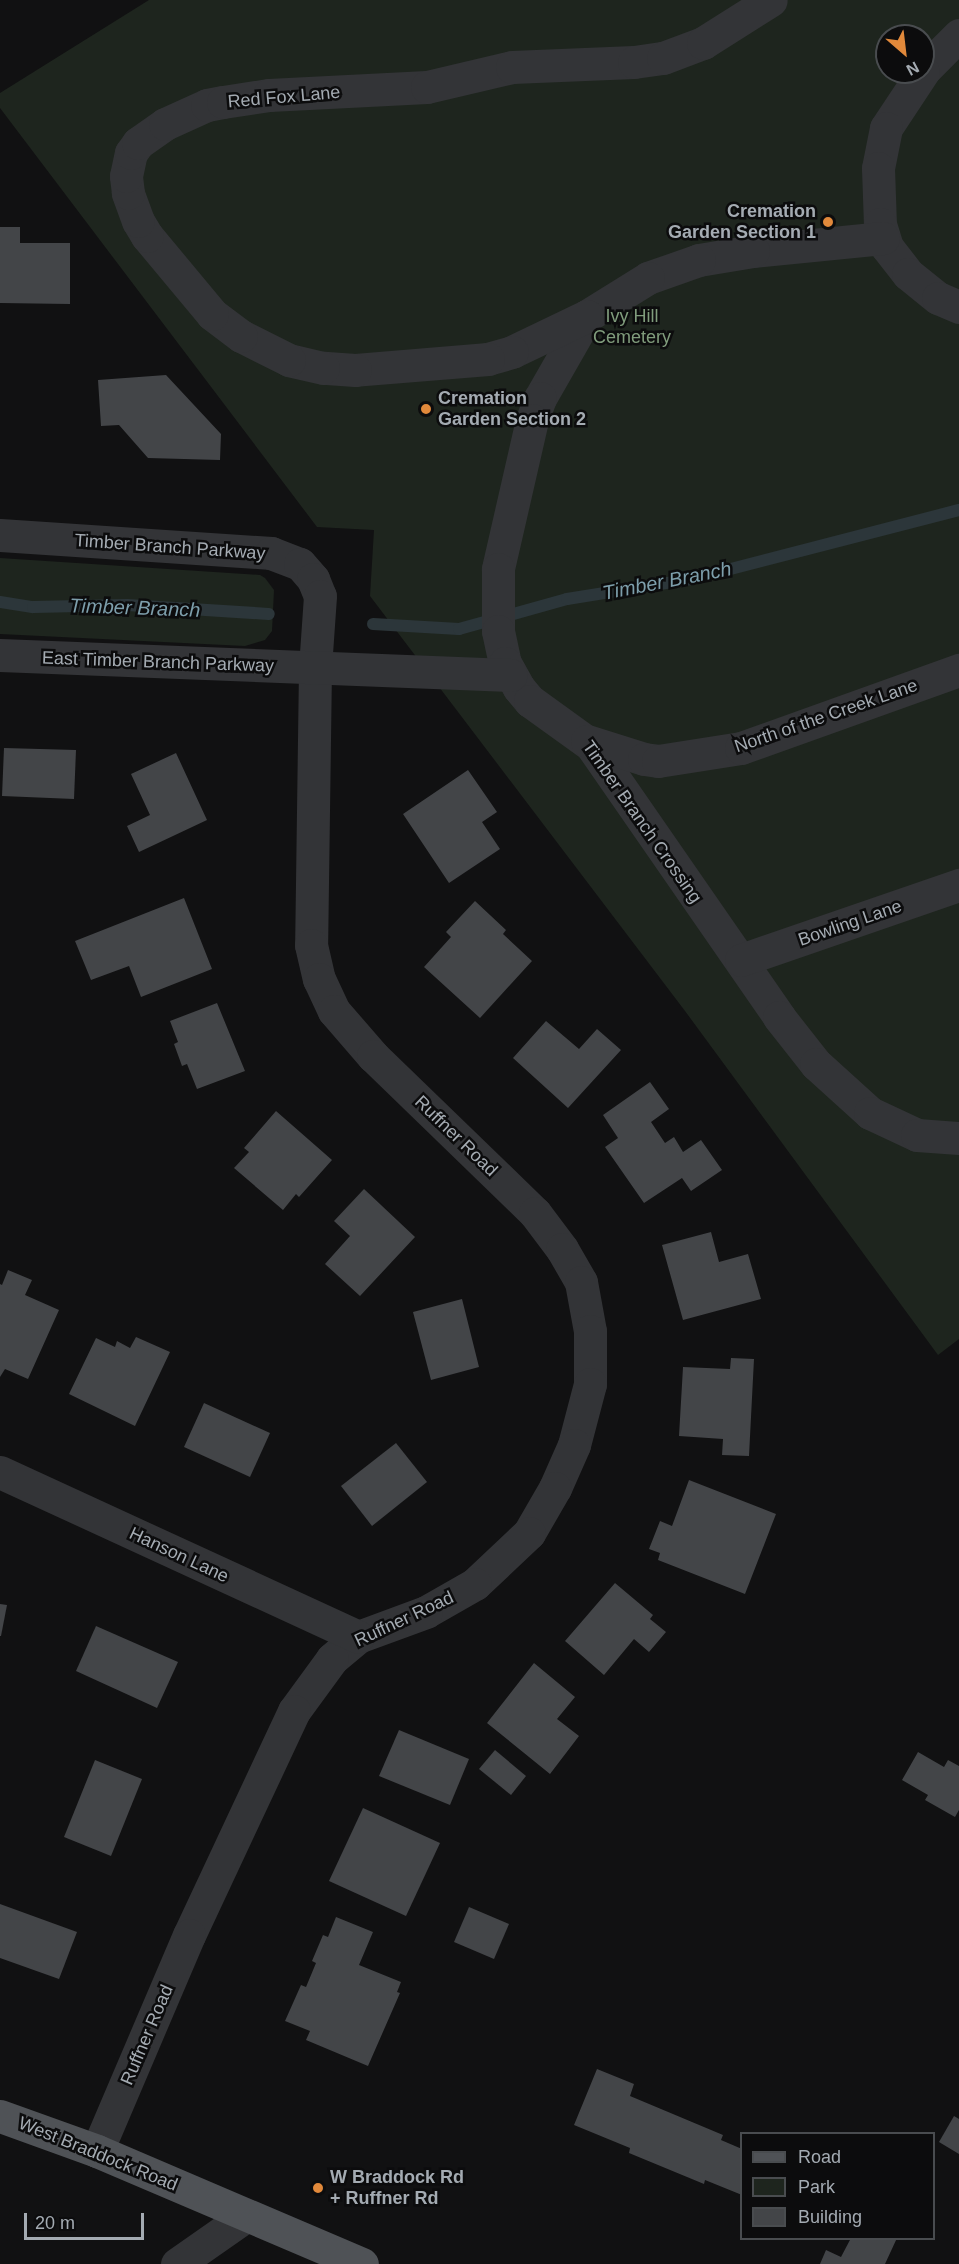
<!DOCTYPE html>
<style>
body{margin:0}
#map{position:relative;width:959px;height:2264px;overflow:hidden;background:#111112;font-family:Helvetica,sans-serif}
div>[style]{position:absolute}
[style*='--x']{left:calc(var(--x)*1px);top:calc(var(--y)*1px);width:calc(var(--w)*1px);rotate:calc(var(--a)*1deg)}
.green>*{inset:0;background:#1e251e}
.stream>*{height:12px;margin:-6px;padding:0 6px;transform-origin:6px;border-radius:6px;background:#2c363a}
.building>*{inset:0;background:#434548}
.minor>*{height:33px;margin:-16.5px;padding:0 16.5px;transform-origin:16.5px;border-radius:16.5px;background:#333437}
.major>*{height:33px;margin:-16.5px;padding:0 16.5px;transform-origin:16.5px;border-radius:16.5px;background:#4f5256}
.dots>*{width:16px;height:16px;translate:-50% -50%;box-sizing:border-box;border:3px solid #0c0c0d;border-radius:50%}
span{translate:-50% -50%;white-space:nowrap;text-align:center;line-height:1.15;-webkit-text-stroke:5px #0c0c0d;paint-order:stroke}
.street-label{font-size:18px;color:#a4abb2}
.poi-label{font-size:18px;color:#a4abb2;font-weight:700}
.right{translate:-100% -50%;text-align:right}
.left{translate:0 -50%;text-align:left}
.park-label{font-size:18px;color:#809c7c}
.water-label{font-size:20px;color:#7d9eab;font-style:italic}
.legend{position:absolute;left:740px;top:2132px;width:195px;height:108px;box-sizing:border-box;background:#0c0c0d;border:2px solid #494c4f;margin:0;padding:8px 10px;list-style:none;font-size:18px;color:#a4abb2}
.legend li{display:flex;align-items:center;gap:12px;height:30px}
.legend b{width:30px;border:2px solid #494c4f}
.north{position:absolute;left:875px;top:24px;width:60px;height:60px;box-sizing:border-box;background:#0c0c0d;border:2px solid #494c4f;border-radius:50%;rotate:152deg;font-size:16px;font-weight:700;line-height:24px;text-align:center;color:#a4abb2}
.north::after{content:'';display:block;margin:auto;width:21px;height:27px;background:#e1893b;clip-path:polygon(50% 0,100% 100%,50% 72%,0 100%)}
.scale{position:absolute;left:24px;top:2213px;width:120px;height:27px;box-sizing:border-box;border:3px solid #a4abb2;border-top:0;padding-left:8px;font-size:18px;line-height:21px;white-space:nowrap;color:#a4abb2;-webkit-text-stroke:4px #0c0c0d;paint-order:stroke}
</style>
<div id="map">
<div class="green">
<div style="clip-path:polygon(evenodd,149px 0,959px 0,959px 1339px,938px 1355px,685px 1011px,370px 596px,374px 530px,317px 527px,0 108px,0 93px,149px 0,887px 36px,923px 36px,923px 72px,887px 72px,887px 36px)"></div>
<div style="clip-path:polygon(0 558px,260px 575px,265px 578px,274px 590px,272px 631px,265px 640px,245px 646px,0 634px)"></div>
</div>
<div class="stream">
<div style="--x:0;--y:602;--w:33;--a:9"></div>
<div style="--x:33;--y:607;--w:94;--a:-1.2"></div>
<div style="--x:127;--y:605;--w:142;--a:3.6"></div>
<div style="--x:373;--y:624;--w:86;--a:3.3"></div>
<div style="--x:459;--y:629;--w:112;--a:-15.5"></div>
<div style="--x:567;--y:599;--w:127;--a:-9.1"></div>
<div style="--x:692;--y:579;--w:276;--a:-14.5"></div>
</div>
<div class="building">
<div style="clip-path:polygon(0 227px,20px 227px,20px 243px,70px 243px,70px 304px,0 303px)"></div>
<div style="clip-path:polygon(166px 375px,221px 434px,220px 460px,148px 458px,119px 425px,101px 426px,98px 380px)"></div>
<div style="clip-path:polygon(4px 748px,76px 750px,74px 799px,2px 796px)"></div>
<div style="clip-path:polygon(176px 753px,207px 820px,139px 852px,127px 826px,150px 815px,131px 774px)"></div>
<div style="clip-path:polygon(468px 770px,497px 812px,482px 822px,500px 849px,449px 883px,403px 814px)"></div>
<div style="clip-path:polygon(184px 898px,212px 969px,141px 997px,129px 966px,91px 980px,75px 941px)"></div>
<div style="clip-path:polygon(475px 901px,506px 930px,503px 934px,532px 961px,480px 1018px,424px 967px,451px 937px,446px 932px)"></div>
<div style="clip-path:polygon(217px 1003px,245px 1071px,197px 1089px,187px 1064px,182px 1066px,174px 1044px,178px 1042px,170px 1021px)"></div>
<div style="clip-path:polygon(546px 1021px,579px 1049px,597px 1029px,621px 1050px,568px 1108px,513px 1058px)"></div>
<div style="clip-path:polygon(650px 1082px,669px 1109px,651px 1122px,665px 1143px,674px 1137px,683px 1152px,701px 1140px,722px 1170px,691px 1191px,682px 1178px,644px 1203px,605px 1147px,618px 1138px,603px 1115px)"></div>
<div style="clip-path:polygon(276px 1111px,332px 1160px,299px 1197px,296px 1194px,283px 1210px,234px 1168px,249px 1152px,244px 1148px)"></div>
<div style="clip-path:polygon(364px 1189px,415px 1237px,360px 1296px,325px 1264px,350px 1236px,334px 1221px)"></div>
<div style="clip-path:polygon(711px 1232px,719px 1262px,748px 1254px,761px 1299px,683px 1320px,662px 1245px)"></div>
<div style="clip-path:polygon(8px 1270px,32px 1280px,25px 1295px,59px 1310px,28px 1379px,5px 1369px,0 1377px,0 1284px,2px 1285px)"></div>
<div style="clip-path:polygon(462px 1299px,479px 1367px,431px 1380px,413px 1312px)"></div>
<div style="clip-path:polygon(136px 1337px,170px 1352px,135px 1426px,69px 1394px,96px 1338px,115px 1347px,117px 1341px,130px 1348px)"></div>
<div style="clip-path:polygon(731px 1358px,754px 1359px,749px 1456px,722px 1455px,723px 1439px,679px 1436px,683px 1367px,730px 1369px)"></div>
<div style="clip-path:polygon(204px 1403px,270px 1433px,250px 1477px,184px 1447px)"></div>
<div style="clip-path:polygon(396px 1443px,427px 1482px,372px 1526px,341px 1486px)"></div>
<div style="clip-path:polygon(689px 1480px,776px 1514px,745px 1594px,658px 1560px,660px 1553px,649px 1549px,660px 1521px,672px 1526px)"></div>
<div style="clip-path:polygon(615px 1583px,653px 1615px,650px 1619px,666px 1632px,649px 1652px,634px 1639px,604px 1675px,565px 1641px)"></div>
<div style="clip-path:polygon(0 1604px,7px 1605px,1px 1636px,0 1636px)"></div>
<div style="clip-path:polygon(96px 1626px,178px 1662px,157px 1708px,76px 1671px)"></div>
<div style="clip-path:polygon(534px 1663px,575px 1697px,557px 1719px,579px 1736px,550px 1774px,487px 1723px)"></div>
<div style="clip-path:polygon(399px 1730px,469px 1759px,450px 1805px,379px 1776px)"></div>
<div style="clip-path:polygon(495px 1750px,526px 1776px,511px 1795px,479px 1769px)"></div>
<div style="clip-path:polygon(918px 1752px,944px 1767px,948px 1760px,959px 1766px,959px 1810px,955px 1817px,925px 1800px,928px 1795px,902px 1780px)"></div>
<div style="clip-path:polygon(95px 1760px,142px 1779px,111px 1856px,64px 1837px)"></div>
<div style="clip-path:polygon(363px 1808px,440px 1843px,406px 1916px,329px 1881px)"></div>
<div style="clip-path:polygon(0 1904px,77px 1932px,59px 1979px,0 1958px)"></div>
<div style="clip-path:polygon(469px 1907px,509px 1924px,494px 1959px,454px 1942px)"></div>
<div style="clip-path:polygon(336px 1917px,373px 1932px,359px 1965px,401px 1982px,397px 1992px,400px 1993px,368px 2066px,306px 2040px,310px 2031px,285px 2021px,301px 1985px,306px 1987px,316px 1963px,312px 1961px,323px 1935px,328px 1937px)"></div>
<div style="clip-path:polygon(597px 2069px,634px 2084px,630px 2096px,723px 2135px,721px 2140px,742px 2149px,742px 2195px,705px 2180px,704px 2184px,629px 2153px,630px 2148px,574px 2125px)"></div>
<div style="clip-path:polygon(954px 2116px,959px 2119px,959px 2154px,939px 2142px)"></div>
<div style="clip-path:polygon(851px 2238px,897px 2238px,885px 2264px,820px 2264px,826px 2250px,841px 2257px)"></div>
</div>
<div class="minor">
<div style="--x:923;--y:71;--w:51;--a:-45"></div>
<div style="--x:923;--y:72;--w:67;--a:123.5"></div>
<div style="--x:886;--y:128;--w:41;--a:101.3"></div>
<div style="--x:878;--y:168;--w:56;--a:88"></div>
<div style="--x:880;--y:224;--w:24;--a:73"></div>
<div style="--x:887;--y:247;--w:34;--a:52"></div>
<div style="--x:908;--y:274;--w:38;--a:39"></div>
<div style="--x:938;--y:298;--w:23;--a:23"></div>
<div style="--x:883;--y:238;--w:131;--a:174.3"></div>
<div style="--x:753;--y:251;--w:55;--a:170.5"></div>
<div style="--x:699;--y:260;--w:54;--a:160.6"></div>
<div style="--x:648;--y:278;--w:72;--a:148.1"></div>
<div style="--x:587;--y:316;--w:95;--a:119.8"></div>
<div style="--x:540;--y:398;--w:23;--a:110"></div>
<div style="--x:532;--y:420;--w:153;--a:102.9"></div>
<div style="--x:498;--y:569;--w:62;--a:90"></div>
<div style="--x:498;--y:631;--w:33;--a:78"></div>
<div style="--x:505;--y:663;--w:29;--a:61"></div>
<div style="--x:519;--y:688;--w:17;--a:50"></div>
<div style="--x:530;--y:701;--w:75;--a:35.8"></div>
<div style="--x:591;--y:745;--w:331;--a:55.3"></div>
<div style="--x:779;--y:1017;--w:60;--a:51.8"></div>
<div style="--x:816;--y:1064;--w:73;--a:42.2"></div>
<div style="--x:870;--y:1113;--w:52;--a:25.1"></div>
<div style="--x:917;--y:1135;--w:42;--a:4.1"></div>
<div style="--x:587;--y:316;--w:83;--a:154.4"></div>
<div style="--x:512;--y:352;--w:25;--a:164"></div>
<div style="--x:488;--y:359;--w:133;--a:175.3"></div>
<div style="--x:355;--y:370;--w:32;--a:-176"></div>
<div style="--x:323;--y:368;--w:35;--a:-167"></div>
<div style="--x:289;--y:360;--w:54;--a:-153.4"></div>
<div style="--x:241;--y:336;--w:36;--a:-143"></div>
<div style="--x:212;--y:314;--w:102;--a:-129.8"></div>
<div style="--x:147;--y:236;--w:17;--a:-121"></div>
<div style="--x:138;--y:221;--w:30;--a:-110"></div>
<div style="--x:128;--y:193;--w:17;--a:-97"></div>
<div style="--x:126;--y:176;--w:24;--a:-78"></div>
<div style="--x:131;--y:153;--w:12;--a:-55"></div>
<div style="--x:138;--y:143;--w:33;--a:-35"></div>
<div style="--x:165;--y:124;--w:46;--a:-24.3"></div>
<div style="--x:207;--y:105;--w:16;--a:-11"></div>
<div style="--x:223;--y:102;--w:47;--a:-8.7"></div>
<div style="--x:269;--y:95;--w:158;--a:-2.9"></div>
<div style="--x:427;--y:87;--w:87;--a:-13.2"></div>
<div style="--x:512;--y:67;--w:122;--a:-2.3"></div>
<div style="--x:634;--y:62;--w:29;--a:-8"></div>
<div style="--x:663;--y:58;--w:43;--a:-20.6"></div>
<div style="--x:703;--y:43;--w:80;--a:-32.3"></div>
<div style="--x:0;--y:535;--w:272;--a:3.8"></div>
<div style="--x:271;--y:553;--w:31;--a:21"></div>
<div style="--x:300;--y:564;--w:20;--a:49"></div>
<div style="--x:313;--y:579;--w:18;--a:68"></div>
<div style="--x:320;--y:596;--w:72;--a:94"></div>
<div style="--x:315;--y:668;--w:277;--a:90.8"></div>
<div style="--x:311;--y:945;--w:35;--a:77"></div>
<div style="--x:319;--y:979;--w:35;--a:65"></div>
<div style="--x:334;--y:1011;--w:60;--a:49.1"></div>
<div style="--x:373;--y:1056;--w:226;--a:44.1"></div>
<div style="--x:535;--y:1213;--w:45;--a:53.1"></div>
<div style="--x:562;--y:1249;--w:38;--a:60"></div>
<div style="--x:581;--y:1282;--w:50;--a:79.6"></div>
<div style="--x:590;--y:1331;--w:53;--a:90"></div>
<div style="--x:590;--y:1384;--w:63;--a:104.7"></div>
<div style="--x:574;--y:1445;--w:47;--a:113.8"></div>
<div style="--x:555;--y:1488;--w:52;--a:120"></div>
<div style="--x:529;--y:1533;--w:74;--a:136.6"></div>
<div style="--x:475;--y:1584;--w:56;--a:150.3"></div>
<div style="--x:426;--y:1612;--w:72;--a:159.8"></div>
<div style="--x:358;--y:1637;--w:34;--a:140"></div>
<div style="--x:332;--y:1659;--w:64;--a:126.2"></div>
<div style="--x:294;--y:1711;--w:247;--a:115.1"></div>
<div style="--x:189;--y:1935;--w:235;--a:113.1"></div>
<div style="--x:0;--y:655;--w:511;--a:2.24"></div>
<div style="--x:587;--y:741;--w:60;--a:17.5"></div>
<div style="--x:644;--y:759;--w:14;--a:8"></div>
<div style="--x:658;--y:761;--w:84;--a:-8.9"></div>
<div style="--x:741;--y:748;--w:232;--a:-19.7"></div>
<div style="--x:741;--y:960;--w:231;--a:-19"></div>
<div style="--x:0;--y:1472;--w:394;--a:24.7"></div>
<div style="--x:177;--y:2264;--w:85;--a:-35"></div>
</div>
<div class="major">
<div style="--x:0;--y:2116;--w:103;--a:19.8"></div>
<div style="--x:97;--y:2151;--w:288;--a:23.1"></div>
</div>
<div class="dots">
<div style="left:828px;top:222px;background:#e1893b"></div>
<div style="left:426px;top:409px;background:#e1893b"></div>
<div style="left:318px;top:2188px;background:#e1893b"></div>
</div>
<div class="street-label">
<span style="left:284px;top:97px;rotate:-5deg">Red Fox Lane</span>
<span style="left:170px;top:547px;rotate:4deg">Timber Branch Parkway</span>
<span style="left:158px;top:662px;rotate:2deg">East Timber Branch Parkway</span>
<span style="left:826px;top:716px;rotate:-19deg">North of the Creek Lane</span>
<span style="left:642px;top:822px;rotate:55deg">Timber Branch Crossing</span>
<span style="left:850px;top:923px;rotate:-19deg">Bowling Lane</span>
<span style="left:456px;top:1136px;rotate:44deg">Ruffner Road</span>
<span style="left:179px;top:1555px;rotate:25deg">Hanson Lane</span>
<span style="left:404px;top:1619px;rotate:-25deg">Ruffner Road</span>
<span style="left:147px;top:2035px;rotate:-67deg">Ruffner Road</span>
<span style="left:98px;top:2154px;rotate:22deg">West Braddock Road</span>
</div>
<div class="poi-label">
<span class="right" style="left:816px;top:222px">Cremation<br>Garden Section 1</span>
<span class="left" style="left:438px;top:409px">Cremation<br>Garden Section 2</span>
<span class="left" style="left:330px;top:2188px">W Braddock Rd<br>+ Ruffner Rd</span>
</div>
<div class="park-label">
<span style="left:632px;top:327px">Ivy Hill<br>Cemetery</span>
</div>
<div class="water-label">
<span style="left:667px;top:581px;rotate:-11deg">Timber Branch</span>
<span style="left:135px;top:608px;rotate:2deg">Timber Branch</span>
</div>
<ul class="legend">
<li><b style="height:8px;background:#4f5256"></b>Road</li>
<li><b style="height:16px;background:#1e251e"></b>Park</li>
<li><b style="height:16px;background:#434548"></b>Building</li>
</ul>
<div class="north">N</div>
<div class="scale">20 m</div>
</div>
